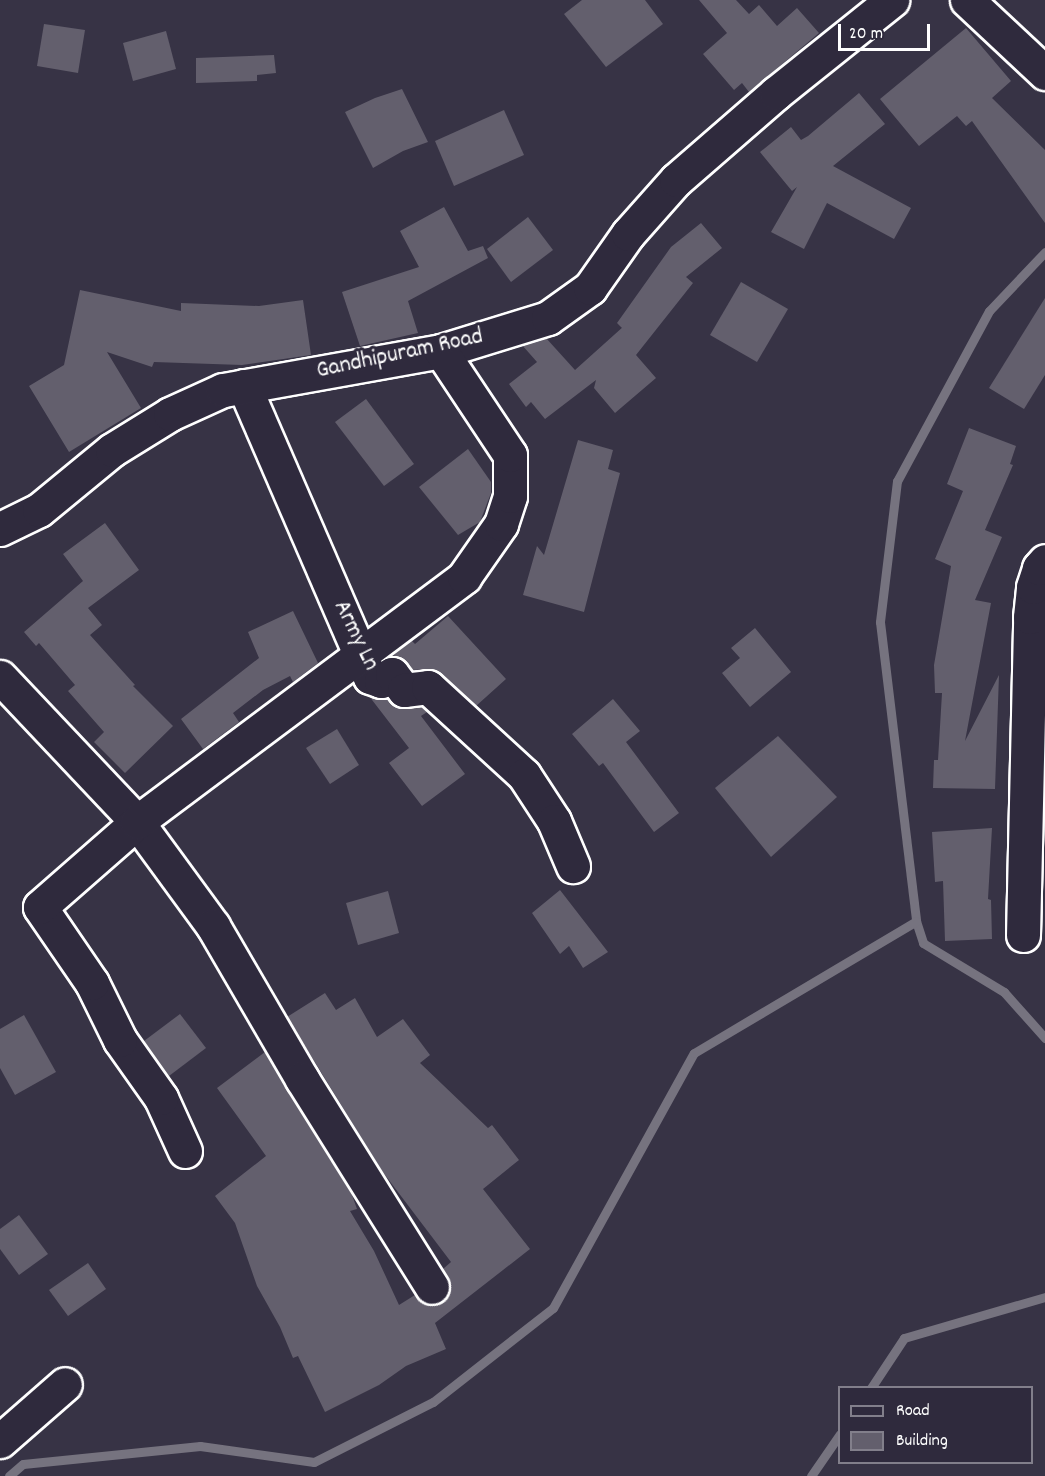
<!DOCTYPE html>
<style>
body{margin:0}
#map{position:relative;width:1045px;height:1476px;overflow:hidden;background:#373345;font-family:Dekko,sans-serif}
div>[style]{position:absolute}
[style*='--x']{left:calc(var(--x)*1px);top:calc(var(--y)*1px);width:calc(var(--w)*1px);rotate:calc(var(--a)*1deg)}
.stream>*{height:9px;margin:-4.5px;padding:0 4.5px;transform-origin:4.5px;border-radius:4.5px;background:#76737f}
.building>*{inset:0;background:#635f6d}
.roads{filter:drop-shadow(2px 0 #fff) drop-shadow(-2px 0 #fff) drop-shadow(0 2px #fff) drop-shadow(0 -2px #fff)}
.minor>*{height:33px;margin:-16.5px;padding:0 16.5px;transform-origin:16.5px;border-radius:16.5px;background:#2f2a3d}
span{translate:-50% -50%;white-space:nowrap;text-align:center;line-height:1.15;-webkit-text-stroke:6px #2f2a3d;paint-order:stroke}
.street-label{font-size:24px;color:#fff}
.legend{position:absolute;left:838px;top:1386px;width:195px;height:78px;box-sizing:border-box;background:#2f2a3d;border:2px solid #827f8b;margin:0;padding:8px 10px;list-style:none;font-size:18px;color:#fff}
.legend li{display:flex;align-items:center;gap:12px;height:30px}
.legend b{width:30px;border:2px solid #827f8b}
.scale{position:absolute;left:838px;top:24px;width:92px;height:27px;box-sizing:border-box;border:3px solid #fff;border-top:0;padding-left:8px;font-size:18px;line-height:21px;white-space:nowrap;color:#fff;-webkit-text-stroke:4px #2f2a3d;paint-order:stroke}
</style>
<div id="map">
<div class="stream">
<div style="--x:1045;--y:252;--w:81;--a:133.5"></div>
<div style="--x:989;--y:311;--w:193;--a:118.4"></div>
<div style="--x:897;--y:481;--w:142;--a:96.9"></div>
<div style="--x:880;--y:622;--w:301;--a:83.1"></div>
<div style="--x:916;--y:921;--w:23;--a:72"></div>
<div style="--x:923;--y:943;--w:95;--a:31.2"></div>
<div style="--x:1004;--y:992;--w:62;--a:48.3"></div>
<div style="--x:871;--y:1388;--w:60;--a:-56.6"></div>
<div style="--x:904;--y:1338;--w:147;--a:-16.2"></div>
<div style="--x:9;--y:1476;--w:18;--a:-41"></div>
<div style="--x:23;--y:1464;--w:178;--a:-5.8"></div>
<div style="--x:200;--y:1446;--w:115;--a:8"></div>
<div style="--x:314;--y:1462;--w:133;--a:-26.8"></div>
<div style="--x:433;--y:1402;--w:152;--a:-38.1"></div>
<div style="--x:553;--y:1308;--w:291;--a:-61.1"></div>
<div style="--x:694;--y:1053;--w:258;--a:-30.7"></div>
<div style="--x:811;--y:1476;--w:51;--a:-55.4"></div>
</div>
<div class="building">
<div style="clip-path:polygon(582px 0,645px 0,663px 24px,606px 67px,564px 14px)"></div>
<div style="clip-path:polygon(699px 0,736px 0,749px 14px,759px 5px,777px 26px,797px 8px,819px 33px,749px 92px,742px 83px,734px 90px,703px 54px,727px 33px)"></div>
<div style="clip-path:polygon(44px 24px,85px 30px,78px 73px,37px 66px)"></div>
<div style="clip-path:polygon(966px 28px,1011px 81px,992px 98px,1045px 150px,1045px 223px,972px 121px,966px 126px,957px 116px,919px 146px,880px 99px)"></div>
<div style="clip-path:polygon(166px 31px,176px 69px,133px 81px,123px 43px)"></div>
<div style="clip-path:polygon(274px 55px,276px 73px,257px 75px,257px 81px,196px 83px,196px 58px)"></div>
<div style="clip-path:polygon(402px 89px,428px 142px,403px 151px,373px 168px,345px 112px,375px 98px)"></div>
<div style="clip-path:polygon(859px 93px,885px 124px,833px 166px,911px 208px,894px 239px,827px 203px,804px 249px,771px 232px,797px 187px,792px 191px,760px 152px,791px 127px,801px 140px,808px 136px)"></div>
<div style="clip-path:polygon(504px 110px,524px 155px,454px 186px,435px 141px)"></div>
<div style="clip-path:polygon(444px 207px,468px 251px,483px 246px,488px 258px,408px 301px,418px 333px,360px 346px,342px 292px,419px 267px,400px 231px)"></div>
<div style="clip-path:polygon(528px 217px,553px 250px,511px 282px,487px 249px)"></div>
<div style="clip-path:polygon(701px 223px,722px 248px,686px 277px,693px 283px,636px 355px,656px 378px,615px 413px,594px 388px,596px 380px,545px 419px,531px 402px,526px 407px,509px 384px,537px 362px,522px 345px,546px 338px,575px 370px,624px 326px,622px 328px,617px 323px,671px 247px)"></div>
<div style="clip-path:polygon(741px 282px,788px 309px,757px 362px,710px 335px)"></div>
<div style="clip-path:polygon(80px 290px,181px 311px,181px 303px,259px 306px,303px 300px,311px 355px,242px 365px,154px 362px,152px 367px,107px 352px,141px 408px,69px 452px,29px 386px,64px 365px)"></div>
<div style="clip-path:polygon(1045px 298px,1045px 375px,1024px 409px,989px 388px)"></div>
<div style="clip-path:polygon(366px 399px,414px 464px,384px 486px,335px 422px)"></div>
<div style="clip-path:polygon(969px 428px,1016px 446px,1010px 464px,1013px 465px,985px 530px,1002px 537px,975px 600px,991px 603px,965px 741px,999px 675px,995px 789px,933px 788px,934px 760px,938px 760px,942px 693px,935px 693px,934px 665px,951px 566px,935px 559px,963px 491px,947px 484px)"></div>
<div style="clip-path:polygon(578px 440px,613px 450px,608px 469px,620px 473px,584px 612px,523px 595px,537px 546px,544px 555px)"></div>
<div style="clip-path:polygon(468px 449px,491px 482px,491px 493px,480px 522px,458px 535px,419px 487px)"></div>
<div style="clip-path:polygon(105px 523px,139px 570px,88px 608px,102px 625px,90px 635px,135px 685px,133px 686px,173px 726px,125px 773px,94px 742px,104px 732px,68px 691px,75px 685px,39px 643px,36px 646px,24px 632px,83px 581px,63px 554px)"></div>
<div style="clip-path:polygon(293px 611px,318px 663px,293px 682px,290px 676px,263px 690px,233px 713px,239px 722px,203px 749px,181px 719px,259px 658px,248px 632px)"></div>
<div style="clip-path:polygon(448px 616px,506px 679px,476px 706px,440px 673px,433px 669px,412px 670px,400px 657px,391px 655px,411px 640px,415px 644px)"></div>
<div style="clip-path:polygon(755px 628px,791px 672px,750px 707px,722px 673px,740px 658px,731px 648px)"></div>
<div style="clip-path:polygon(369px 696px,387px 698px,397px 707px,422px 707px,427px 712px,421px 716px,465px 774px,422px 806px,389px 763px,409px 748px)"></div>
<div style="clip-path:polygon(613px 699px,640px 731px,626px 742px,679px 813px,654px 832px,603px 763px,599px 766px,572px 734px)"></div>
<div style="clip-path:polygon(337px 729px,359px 765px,330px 784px,306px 748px)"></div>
<div style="clip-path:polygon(778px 736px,837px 797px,771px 857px,715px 788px)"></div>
<div style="clip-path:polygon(992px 828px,988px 899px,991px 900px,992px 939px,945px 941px,943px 881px,935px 882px,932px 832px)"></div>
<div style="clip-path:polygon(560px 890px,608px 952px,583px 968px,569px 946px,560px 954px,532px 913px)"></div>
<div style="clip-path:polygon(388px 891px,399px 933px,358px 945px,346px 903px)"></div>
<div style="clip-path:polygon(325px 993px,336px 1010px,355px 998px,377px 1037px,403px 1019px,430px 1055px,420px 1063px,488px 1128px,492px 1125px,519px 1160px,483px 1189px,530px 1249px,435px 1323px,446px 1349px,406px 1366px,379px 1385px,325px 1412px,298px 1356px,293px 1358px,280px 1327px,257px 1286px,235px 1223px,215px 1196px,266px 1156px,217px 1088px,265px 1052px,352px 1195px,357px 1209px,350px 1211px,374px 1251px,399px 1305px,415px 1295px,424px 1304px,433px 1306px,442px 1303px,448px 1296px,451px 1287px,443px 1269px,451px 1262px,382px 1171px,287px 1017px)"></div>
<div style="clip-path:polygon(180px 1014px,206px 1048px,169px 1076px,144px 1041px)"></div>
<div style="clip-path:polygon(24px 1015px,56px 1072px,15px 1095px,0 1068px,0 1029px)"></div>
<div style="clip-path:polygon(19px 1215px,48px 1254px,19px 1275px,0 1249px,0 1229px)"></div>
<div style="clip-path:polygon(88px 1263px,106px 1289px,68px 1316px,49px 1290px)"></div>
</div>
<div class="roads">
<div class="minor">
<div style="--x:967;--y:0;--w:107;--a:43.1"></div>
<div style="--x:244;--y:386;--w:317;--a:66.6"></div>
<div style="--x:370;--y:677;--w:12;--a:20"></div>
<div style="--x:381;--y:681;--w:13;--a:-32"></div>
<div style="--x:392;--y:674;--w:20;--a:53"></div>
<div style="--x:404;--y:690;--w:24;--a:-7"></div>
<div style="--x:428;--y:687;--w:130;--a:42.5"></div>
<div style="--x:524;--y:775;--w:55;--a:56.9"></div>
<div style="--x:554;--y:821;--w:49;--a:67.1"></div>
<div style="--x:0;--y:529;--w:43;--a:-26"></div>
<div style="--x:39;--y:510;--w:94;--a:-39.4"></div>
<div style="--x:112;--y:450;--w:68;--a:-31.8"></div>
<div style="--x:170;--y:414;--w:58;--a:-24.4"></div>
<div style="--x:223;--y:390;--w:221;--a:-10.1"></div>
<div style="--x:441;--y:351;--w:112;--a:-17.1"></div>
<div style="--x:548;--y:318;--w:52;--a:-35.5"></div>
<div style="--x:590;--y:288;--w:66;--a:-54.9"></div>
<div style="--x:628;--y:234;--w:72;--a:-48.4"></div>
<div style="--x:676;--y:180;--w:133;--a:-41"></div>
<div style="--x:776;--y:93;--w:149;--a:-38.7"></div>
<div style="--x:0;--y:677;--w:199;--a:46.6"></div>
<div style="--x:137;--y:822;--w:129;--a:53.8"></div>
<div style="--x:213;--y:926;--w:177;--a:59.8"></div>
<div style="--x:302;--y:1079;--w:245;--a:58"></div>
<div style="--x:1023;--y:935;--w:318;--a:-88.7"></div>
<div style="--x:1030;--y:617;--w:30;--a:-84"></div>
<div style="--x:1033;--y:587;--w:20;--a:-72"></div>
<div style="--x:1039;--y:568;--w:9;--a:-49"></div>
<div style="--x:185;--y:1151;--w:58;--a:-114.4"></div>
<div style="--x:161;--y:1098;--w:71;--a:-125.3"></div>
<div style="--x:120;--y:1040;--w:64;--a:-116.2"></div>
<div style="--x:92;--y:983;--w:92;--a:-124.4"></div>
<div style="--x:40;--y:907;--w:129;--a:-41.2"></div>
<div style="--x:137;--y:822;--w:409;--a:-36.8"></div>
<div style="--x:464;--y:577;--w:65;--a:-55.1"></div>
<div style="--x:501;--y:524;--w:29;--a:-72"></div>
<div style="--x:510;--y:496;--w:41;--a:-90"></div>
<div style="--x:510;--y:455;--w:125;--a:-123.6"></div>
<div style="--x:0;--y:1441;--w:86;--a:-41.2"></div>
</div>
</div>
<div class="street-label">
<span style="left:400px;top:355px;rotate:-12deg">Gandhipuram Road</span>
<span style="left:355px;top:636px;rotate:64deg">Army Ln</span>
</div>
<ul class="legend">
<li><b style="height:8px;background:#2f2a3d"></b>Road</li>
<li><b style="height:16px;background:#635f6d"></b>Building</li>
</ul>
<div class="scale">20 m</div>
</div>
